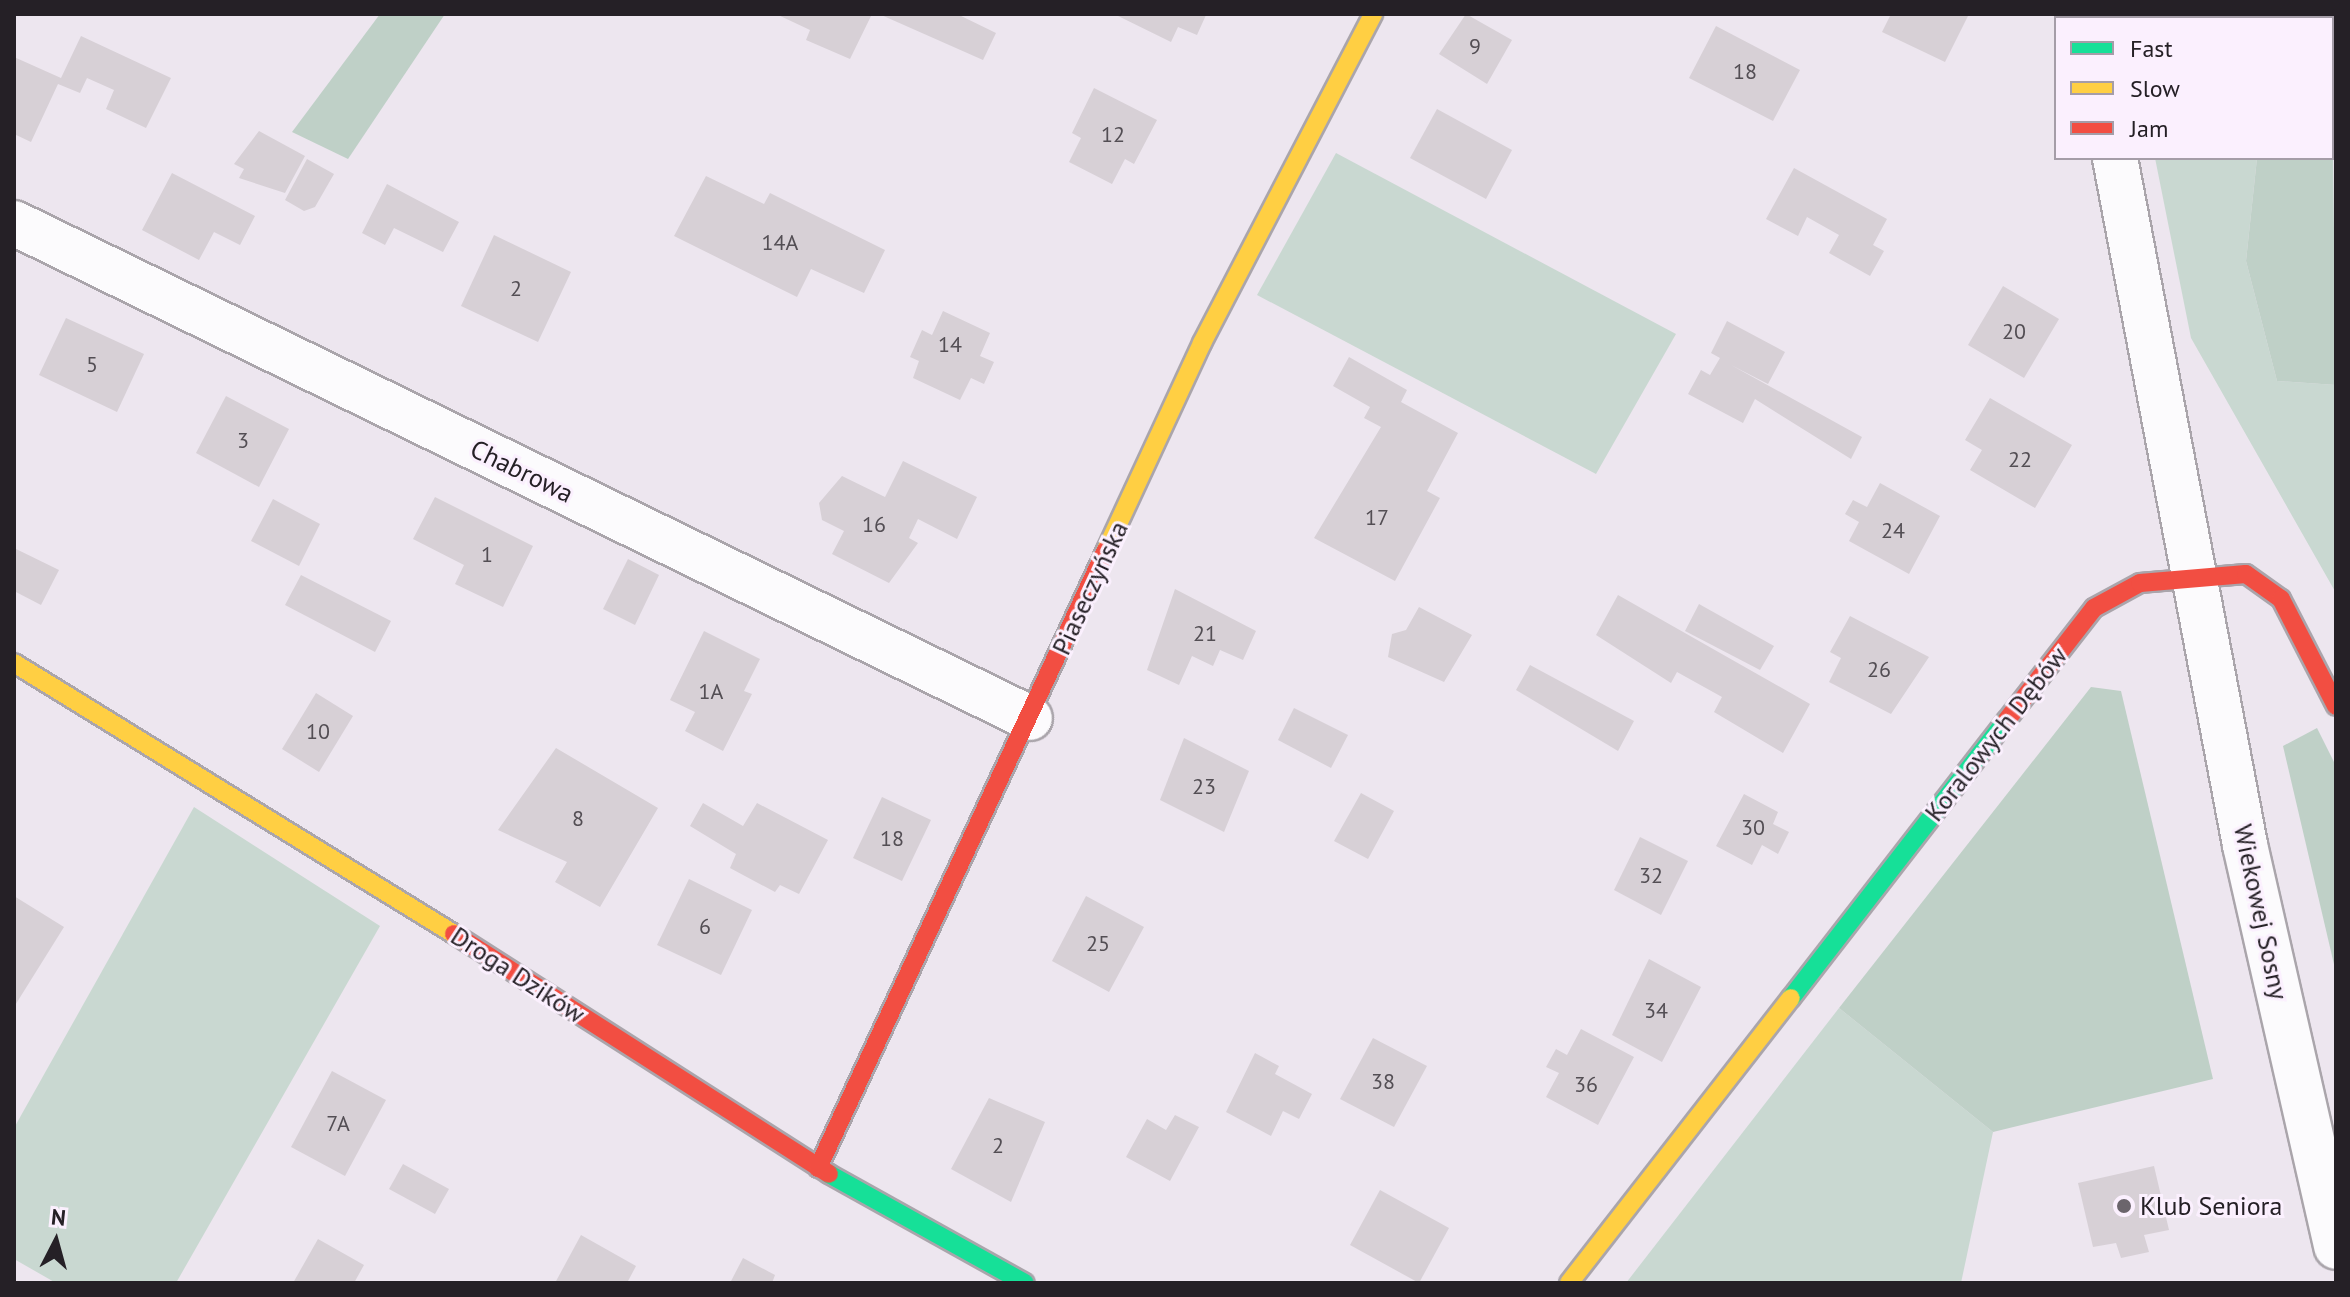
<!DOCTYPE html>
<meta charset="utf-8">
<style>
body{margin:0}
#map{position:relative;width:2350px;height:1297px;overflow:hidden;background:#ede6ef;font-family:"PT Sans",sans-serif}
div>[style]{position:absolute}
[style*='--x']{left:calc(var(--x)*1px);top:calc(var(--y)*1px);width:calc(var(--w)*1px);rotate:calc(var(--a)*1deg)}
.green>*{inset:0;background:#c9d8d1}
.forest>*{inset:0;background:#bfd0c7}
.building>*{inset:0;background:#d7d0d6}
.roads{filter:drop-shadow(2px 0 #aaa5ab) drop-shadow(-2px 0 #aaa5ab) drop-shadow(0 2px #aaa5ab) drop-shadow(0 -2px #aaa5ab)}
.street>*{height:44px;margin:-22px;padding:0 22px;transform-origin:22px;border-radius:22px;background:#fcfbfd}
.fast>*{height:18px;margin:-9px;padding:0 9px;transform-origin:9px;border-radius:9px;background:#16e098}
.slow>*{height:18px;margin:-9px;padding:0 9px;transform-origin:9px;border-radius:9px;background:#ffcf43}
.jam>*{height:18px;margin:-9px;padding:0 9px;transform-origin:9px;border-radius:9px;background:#f24e42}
.dots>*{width:22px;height:22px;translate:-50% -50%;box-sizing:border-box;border:4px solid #fbf0fe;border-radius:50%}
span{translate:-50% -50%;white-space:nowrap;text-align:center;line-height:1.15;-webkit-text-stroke:6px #fbf0fe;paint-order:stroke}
.number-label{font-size:22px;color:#534e54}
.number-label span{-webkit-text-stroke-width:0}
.street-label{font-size:26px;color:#252026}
.poi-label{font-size:26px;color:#252026}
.left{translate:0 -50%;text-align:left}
.frame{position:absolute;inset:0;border:16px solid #252026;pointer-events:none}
.legend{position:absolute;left:2054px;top:16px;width:280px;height:144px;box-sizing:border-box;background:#fbf0fe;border:2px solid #a59da8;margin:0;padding:10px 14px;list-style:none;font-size:24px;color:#252026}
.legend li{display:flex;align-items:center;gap:16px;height:40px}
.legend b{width:40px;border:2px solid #a59da8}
.north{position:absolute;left:16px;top:1201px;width:80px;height:80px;-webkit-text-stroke:6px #fbf0fe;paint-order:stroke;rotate:6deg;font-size:22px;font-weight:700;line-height:32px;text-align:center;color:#252026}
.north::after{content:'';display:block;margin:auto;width:28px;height:36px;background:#252026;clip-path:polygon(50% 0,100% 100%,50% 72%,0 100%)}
</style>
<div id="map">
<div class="green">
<div style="clip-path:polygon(2126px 14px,2336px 14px,2336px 73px,2332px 18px)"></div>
<div style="clip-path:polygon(1336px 153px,1676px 334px,1596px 474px,1257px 295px)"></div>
<div style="clip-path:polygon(2155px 158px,2257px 158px,2246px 261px,2277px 381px,2336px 385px,2336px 593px,2191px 338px)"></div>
<div style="clip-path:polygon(194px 807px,380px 926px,176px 1283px,56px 1283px,14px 1259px,14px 1128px)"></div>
<div style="clip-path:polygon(1839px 1008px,1993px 1132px,1961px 1283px,1626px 1283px)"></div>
</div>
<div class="forest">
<div style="clip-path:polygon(380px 14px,445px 14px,348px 159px,292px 132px)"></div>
<div style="clip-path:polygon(2332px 72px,2336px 385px,2277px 381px,2246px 261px,2257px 158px,2332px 158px)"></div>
<div style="clip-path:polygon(2091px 687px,2121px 691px,2213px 1079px,1993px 1132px,1839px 1008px)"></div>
<div style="clip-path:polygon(2317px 728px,2336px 766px,2336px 973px,2283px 746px)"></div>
</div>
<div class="building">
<div style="clip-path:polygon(776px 14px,872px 14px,850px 59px,806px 40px,810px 30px)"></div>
<div style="clip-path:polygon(879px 14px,957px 14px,996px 33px,983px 60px)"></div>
<div style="clip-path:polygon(1114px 14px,1203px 14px,1206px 15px,1197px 35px,1178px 27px,1171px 42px)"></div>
<div style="clip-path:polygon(1466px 14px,1512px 40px,1487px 84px,1439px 54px)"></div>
<div style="clip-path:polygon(1891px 14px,1969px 14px,1945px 62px,1882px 32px)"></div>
<div style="clip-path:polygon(1716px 26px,1800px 70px,1773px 121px,1689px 78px)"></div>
<div style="clip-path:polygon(81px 36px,171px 78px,146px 128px,106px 109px,114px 90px,87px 78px,80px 93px,58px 84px,31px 142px,14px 134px,14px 57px,61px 78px)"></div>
<div style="clip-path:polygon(1094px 88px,1157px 120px,1134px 164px,1125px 159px,1112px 184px,1069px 162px,1081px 138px,1072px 133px)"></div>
<div style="clip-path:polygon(1437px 109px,1512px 150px,1486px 199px,1410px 158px)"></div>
<div style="clip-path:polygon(259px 131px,305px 156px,285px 193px,239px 178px,244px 169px,234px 164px)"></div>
<div style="clip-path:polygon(307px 159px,334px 174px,315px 207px,304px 211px,285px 200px)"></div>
<div style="clip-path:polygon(1794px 168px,1887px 219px,1873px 245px,1884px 251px,1870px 276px,1829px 253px,1839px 235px,1807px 217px,1798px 236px,1766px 219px)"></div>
<div style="clip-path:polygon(172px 173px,255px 216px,240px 245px,214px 232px,199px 260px,142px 230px)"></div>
<div style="clip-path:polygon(706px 176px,764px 204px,770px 193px,885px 250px,864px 293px,811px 269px,797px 297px,674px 236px)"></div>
<div style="clip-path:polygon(387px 184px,459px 222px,443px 252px,394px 228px,385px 245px,362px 233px)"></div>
<div style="clip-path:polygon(494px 235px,571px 272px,538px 342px,461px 306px)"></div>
<div style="clip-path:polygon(2003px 286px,2059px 319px,2024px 378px,1968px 345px)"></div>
<div style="clip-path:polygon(943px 311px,990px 333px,980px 356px,994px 362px,984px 384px,971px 378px,960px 400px,913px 378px,919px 361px,910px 357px,922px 330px,932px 335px)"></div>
<div style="clip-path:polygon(66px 318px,144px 354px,117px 412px,39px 375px)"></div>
<div style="clip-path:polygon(1727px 321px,1785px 352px,1768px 384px,1731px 365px,1862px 437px,1851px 459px,1755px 399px,1743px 423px,1688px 394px,1701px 370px,1710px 375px,1720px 358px,1711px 353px)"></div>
<div style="clip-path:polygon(1349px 357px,1407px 390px,1401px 402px,1458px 433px,1427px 491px,1440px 498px,1395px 581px,1314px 538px,1381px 427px,1364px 418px,1370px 407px,1333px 386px)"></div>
<div style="clip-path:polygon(226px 396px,289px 429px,259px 487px,196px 453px)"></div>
<div style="clip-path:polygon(1990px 398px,2072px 445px,2035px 508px,1970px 470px,1982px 450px,1965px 440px)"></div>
<div style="clip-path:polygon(903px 461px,977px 497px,957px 539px,918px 519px,909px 538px,918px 543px,889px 583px,832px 554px,844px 531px,822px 520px,819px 503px,842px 476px,885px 497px)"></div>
<div style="clip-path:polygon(1880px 483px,1940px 516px,1909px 574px,1849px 541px,1859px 522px,1845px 514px,1853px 500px,1867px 507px)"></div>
<div style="clip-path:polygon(435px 497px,533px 546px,503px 607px,455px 584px,464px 565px,413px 539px)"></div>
<div style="clip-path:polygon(273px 499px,320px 524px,299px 566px,251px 541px)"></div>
<div style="clip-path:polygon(14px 548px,59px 570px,41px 605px,14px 591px)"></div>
<div style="clip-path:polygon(628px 559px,659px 575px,635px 625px,603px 609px)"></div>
<div style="clip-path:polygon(301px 575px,391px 621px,375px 652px,285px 605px)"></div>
<div style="clip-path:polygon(1175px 589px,1256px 631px,1243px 660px,1220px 650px,1213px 666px,1192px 656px,1179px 685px,1147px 670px)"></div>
<div style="clip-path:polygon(1618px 595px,1810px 704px,1783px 753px,1714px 712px,1722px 697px,1677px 672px,1671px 683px,1596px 635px)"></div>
<div style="clip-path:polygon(1699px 604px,1774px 646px,1760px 670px,1685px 631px)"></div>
<div style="clip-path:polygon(1419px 607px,1472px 635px,1444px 682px,1388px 657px,1392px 634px,1406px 630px)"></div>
<div style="clip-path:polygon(1850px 616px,1929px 657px,1891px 714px,1829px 682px,1841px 658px,1830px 652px)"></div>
<div style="clip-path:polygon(704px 631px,760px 659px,744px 691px,752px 694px,723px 751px,685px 731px,695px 712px,670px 700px)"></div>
<div style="clip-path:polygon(1530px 665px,1634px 721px,1618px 751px,1516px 690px)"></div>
<div style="clip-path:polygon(316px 693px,353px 716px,319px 772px,282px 749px)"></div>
<div style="clip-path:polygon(1294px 708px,1348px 735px,1331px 768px,1278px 740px)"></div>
<div style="clip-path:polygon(1184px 738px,1249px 771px,1224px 832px,1160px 800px)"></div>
<div style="clip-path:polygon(556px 748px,658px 808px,600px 907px,555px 882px,567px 862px,498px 830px)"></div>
<div style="clip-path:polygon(1361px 793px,1394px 811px,1368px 859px,1334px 841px)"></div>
<div style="clip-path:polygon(1744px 794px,1778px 812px,1773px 824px,1789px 832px,1778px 854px,1762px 845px,1752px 865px,1716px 846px)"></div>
<div style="clip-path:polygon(882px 797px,931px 820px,902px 881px,853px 858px)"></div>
<div style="clip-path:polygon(703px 803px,743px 826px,757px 803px,828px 840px,799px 894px,780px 885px,775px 892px,730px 868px,736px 854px,690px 826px)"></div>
<div style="clip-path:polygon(1640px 837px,1688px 861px,1661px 915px,1614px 890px)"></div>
<div style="clip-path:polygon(689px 879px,752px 910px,721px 975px,657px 945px)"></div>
<div style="clip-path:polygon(14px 896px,64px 927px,14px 1007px)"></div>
<div style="clip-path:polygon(1086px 896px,1144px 927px,1109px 992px,1052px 961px)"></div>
<div style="clip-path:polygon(1649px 959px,1701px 987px,1662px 1062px,1612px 1035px)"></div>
<div style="clip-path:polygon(1581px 1029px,1634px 1057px,1598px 1125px,1546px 1097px,1559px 1073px,1546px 1067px,1556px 1049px,1567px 1055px)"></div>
<div style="clip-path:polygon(1373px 1038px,1427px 1066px,1394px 1127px,1340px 1099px)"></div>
<div style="clip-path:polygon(1255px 1053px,1279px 1066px,1275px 1074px,1312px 1094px,1299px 1119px,1283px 1111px,1271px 1136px,1226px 1112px)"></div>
<div style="clip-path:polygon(332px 1071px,386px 1100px,345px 1176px,291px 1147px)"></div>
<div style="clip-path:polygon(989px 1098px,1045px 1122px,1011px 1202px,951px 1169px)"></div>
<div style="clip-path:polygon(1175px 1115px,1199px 1127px,1170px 1181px,1126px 1157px,1147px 1119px,1166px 1130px)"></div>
<div style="clip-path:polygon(403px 1164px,449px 1189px,435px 1214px,389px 1189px)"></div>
<div style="clip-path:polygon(2154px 1166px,2169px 1230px,2144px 1235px,2149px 1252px,2121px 1258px,2116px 1243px,2093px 1247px,2078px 1183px)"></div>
<div style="clip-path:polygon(1380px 1190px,1449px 1228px,1419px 1283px,1350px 1245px)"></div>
<div style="clip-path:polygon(581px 1235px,636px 1266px,627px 1283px,555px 1283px)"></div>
<div style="clip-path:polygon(318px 1239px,364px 1265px,354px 1283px,293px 1283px)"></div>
<div style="clip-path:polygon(743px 1258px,775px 1275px,772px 1283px,730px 1283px)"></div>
</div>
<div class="roads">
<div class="street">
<div style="--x:2085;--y:14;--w:4;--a:76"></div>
<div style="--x:2115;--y:158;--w:699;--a:79.28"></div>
<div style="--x:2245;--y:845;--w:412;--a:77.2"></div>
<div style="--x:14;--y:223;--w:1130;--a:25.98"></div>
</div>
<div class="fast">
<div style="--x:1791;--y:998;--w:351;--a:-52.2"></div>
<div style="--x:829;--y:1174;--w:224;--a:29.1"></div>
</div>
<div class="slow">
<div style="--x:1106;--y:550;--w:228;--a:-65.1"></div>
<div style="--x:1202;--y:343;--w:371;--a:-62.5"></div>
<div style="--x:14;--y:663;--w:517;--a:31.63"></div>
<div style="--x:1569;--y:1283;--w:361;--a:-52.1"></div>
</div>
<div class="jam">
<div style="--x:2006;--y:721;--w:143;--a:-52.1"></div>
<div style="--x:2094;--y:608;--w:52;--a:-28.5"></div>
<div style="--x:2140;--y:583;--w:106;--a:-4.9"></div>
<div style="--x:2246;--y:574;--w:43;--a:35.5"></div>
<div style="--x:2281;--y:599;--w:120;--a:62.8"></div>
<div style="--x:454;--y:934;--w:445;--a:32.6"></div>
<div style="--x:818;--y:1168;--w:682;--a:-65.01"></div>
</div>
</div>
<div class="dots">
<div style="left:2124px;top:1206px;background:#6b656c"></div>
</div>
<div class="number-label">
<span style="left:1475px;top:47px">9</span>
<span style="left:1745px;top:72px">18</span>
<span style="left:1113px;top:135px">12</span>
<span style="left:780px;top:243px">14A</span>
<span style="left:516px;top:289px">2</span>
<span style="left:2014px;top:332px">20</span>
<span style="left:950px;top:345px">14</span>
<span style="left:92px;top:365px">5</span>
<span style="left:243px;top:441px">3</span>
<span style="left:2020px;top:460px">22</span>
<span style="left:1377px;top:518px">17</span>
<span style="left:874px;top:525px">16</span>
<span style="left:1893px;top:531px">24</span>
<span style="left:487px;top:555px">1</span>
<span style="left:1205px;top:634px">21</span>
<span style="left:1879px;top:670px">26</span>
<span style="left:711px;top:692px">1A</span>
<span style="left:318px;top:732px">10</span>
<span style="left:1204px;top:787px">23</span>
<span style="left:578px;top:819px">8</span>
<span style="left:1753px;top:828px">30</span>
<span style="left:892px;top:839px">18</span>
<span style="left:1651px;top:876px">32</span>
<span style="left:705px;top:927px">6</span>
<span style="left:1098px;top:944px">25</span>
<span style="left:1656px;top:1011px">34</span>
<span style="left:1383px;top:1082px">38</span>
<span style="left:1586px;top:1085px">36</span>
<span style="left:338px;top:1124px">7A</span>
<span style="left:998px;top:1146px">2</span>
</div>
<div class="street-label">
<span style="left:522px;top:471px;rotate:26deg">Chabrowa</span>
<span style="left:1090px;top:588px;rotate:-65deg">Piaseczyńska</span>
<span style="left:1996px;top:734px;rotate:-52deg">Koralowych Dębów</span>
<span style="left:2261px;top:912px;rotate:78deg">Wiekowej Sosny</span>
<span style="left:518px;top:975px;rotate:33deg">Droga Dzików</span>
</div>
<div class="poi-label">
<span class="left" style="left:2140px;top:1206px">Klub Seniora</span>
</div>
<div class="frame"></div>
<ul class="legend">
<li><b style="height:10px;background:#16e098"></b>Fast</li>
<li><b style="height:10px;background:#ffcf43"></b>Slow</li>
<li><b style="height:10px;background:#f24e42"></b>Jam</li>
</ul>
<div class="north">N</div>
</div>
